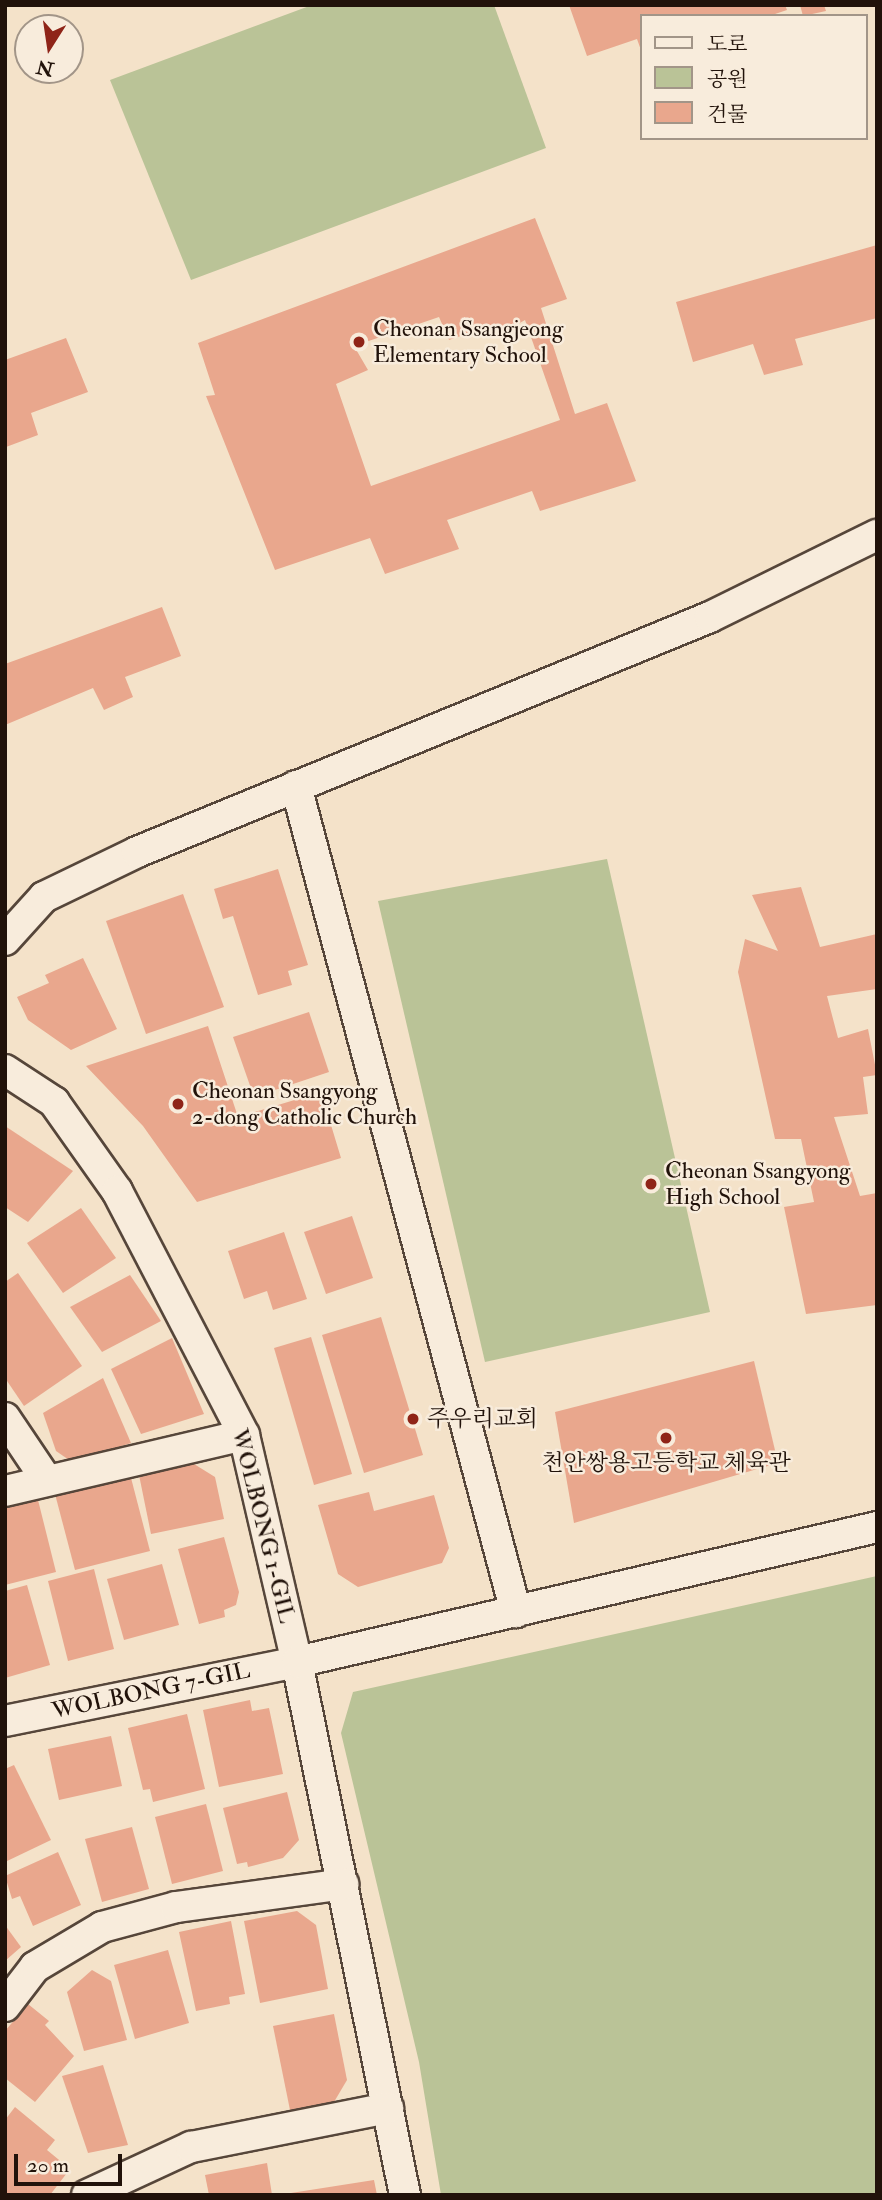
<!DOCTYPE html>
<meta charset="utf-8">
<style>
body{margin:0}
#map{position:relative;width:882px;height:2200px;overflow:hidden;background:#f4e2c9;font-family:"IM FELL Double Pica","Noto Serif KR",serif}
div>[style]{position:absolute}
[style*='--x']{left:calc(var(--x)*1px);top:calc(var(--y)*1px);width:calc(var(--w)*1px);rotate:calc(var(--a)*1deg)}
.green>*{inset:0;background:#bac397}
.building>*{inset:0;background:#e9a78d}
.roads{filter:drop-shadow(2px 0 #56463a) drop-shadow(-2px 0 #56463a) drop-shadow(0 2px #56463a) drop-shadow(0 -2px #56463a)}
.minor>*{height:30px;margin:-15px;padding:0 15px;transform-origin:15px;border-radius:15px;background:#f8ecdc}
.dots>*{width:19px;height:19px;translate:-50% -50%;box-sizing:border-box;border:4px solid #f8ecdc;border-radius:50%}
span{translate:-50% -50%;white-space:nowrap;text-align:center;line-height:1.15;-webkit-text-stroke:5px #f8ecdc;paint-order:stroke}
.poi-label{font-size:23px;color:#21120a}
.left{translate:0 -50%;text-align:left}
.street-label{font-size:23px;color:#21120a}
.frame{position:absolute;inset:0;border:7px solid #21120a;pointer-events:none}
.legend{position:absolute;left:640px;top:14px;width:228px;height:126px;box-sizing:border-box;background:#f8ecdc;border:2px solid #a29588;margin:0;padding:9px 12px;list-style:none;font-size:21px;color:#21120a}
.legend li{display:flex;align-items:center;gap:14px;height:35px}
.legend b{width:35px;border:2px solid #a29588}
.north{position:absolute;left:14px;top:14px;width:70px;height:70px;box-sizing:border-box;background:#f8ecdc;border:2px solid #a29588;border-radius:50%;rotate:192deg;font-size:19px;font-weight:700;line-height:28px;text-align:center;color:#21120a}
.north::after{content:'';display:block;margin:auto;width:24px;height:32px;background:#8f2418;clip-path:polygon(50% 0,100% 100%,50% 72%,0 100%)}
.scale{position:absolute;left:14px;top:2154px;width:108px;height:32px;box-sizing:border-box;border:4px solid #21120a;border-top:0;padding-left:9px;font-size:21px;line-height:24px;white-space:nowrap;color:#21120a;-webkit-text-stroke:5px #f8ecdc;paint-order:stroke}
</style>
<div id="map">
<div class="green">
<div style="clip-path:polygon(312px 5px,494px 5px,546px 148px,191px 280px,110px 80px)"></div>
<div style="clip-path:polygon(607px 859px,710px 1312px,485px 1362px,378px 901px)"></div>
<div style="clip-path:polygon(877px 1576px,877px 2195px,441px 2195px,419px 2062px,341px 1733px,353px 1692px)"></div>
</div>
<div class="building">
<div style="clip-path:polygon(569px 5px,785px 5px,787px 10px,769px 16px,642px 16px,642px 53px,637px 39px,587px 56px)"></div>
<div style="clip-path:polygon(800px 5px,824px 5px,826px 11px,803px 16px)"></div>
<div style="clip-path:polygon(evenodd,535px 218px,567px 299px,541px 308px,575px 414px,607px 403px,636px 481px,540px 511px,532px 491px,447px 520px,459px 549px,385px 574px,370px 538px,275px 570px,206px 396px,215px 395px,198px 343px,535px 218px,439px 317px,449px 340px,495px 324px,500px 334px,525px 320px,560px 420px,371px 486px,336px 384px,368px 370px,354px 346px,439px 317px)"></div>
<div style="clip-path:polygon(877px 245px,877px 318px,795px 339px,803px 365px,764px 375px,753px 344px,693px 362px,676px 302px)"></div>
<div style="clip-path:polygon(66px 338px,88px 392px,31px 413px,38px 435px,6px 447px,5px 360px)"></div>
<div style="clip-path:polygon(162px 607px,181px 656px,125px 677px,133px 697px,104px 710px,93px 688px,5px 725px,5px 664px)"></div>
<div style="clip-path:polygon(278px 869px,308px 965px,288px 971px,292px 985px,258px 995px,233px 916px,223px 919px,214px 889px)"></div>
<div style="clip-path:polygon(801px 887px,820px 947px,877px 934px,877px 989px,827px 996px,838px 1038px,868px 1029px,877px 1075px,863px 1077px,868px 1114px,834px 1117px,860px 1196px,877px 1193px,877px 1305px,806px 1314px,784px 1207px,814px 1202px,801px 1139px,775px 1139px,738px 972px,745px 939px,778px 951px,752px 895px)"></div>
<div style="clip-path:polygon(183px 894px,224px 1007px,146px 1034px,106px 921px)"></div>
<div style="clip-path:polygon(83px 958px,117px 1029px,71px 1050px,28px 1020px,17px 997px,49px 983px,45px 975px)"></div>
<div style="clip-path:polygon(309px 1012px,329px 1072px,254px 1097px,233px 1037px)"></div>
<div style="clip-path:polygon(208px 1026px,238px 1117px,321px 1092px,341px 1158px,197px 1202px,143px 1126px,86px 1066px)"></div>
<div style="clip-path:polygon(5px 1126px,73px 1171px,28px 1222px,5px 1207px)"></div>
<div style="clip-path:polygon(81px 1208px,116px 1258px,63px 1293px,27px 1243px)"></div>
<div style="clip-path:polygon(352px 1216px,373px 1278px,326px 1294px,304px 1232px)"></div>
<div style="clip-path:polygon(284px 1232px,307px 1299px,273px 1310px,267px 1291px,244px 1299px,228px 1251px)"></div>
<div style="clip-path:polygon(18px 1273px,82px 1366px,24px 1406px,5px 1378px,5px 1282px)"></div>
<div style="clip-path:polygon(130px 1275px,161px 1321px,102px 1352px,70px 1307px)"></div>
<div style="clip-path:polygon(381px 1317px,423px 1455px,364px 1473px,322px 1335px)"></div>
<div style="clip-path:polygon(311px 1337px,352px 1474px,314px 1485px,274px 1348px)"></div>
<div style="clip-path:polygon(172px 1338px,204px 1414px,141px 1434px,111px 1369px)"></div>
<div style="clip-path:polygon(754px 1361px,778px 1463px,574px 1523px,555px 1412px)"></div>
<div style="clip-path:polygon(103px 1378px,131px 1443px,72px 1462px,56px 1451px,43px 1413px)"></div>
<div style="clip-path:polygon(186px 1459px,215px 1477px,224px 1519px,151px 1534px,138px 1470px)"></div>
<div style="clip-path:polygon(130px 1474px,150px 1551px,75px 1570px,55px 1494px)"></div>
<div style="clip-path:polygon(369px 1492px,374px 1511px,434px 1495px,449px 1548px,442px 1563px,358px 1587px,338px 1574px,318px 1505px)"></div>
<div style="clip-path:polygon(38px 1500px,56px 1572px,5px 1585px,5px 1508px)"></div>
<div style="clip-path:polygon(224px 1537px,239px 1592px,236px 1605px,224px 1610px,225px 1617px,199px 1624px,178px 1549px)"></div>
<div style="clip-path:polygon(162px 1564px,179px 1625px,124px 1640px,107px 1579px)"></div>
<div style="clip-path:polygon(94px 1569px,114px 1649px,68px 1661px,48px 1581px)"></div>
<div style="clip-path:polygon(27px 1585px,50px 1665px,5px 1678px,5px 1591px)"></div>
<div style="clip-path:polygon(250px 1700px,252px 1711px,269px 1708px,283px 1774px,219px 1787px,203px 1710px)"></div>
<div style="clip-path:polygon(187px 1714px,205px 1789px,153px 1802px,150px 1789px,143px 1790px,128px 1728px)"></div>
<div style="clip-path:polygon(111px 1736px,122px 1786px,59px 1800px,48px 1749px)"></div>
<div style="clip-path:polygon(14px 1765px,51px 1840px,5px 1862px,5px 1769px)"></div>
<div style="clip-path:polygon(287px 1792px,299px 1840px,283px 1858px,248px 1867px,247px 1862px,237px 1864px,223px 1808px)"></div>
<div style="clip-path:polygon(206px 1804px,223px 1871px,172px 1884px,155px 1817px)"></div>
<div style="clip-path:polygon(132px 1827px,149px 1889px,102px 1902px,85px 1839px)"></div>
<div style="clip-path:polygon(58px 1852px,81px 1905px,33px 1926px,20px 1896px,12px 1899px,5px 1876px)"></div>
<div style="clip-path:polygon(297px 1911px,316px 1925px,328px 1989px,260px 2003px,244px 1921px)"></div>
<div style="clip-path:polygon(231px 1921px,245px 1994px,229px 1997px,230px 2004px,196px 2011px,179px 1932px)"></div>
<div style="clip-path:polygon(5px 1925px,21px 1947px,5px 1961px)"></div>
<div style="clip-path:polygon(168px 1950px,189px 2023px,135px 2039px,114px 1965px)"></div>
<div style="clip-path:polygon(92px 1970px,111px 1981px,127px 2040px,84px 2051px,67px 1992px)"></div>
<div style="clip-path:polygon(28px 2004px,49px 2021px,45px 2025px,74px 2056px,35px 2102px,5px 2078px,5px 2031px)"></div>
<div style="clip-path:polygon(334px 2014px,347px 2080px,334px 2102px,290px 2110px,273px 2026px)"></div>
<div style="clip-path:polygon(103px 2065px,128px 2145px,88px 2153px,62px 2076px)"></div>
<div style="clip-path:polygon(15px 2107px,55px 2140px,47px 2150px,70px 2169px,50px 2195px,5px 2195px,5px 2120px)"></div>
<div style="clip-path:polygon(267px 2163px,272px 2195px,209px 2195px,205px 2175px)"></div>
<div style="clip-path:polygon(374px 2180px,377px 2195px,291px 2195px,291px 2193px)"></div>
</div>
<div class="roads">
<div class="minor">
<div style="--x:296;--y:786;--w:855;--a:75.09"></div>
<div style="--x:5;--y:940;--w:58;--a:-47.8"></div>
<div style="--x:44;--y:897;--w:103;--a:-25.8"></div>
<div style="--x:137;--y:852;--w:619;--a:-22.3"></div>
<div style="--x:710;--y:617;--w:186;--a:-26.2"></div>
<div style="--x:5;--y:1070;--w:59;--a:33.1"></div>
<div style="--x:54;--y:1102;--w:109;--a:54.7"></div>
<div style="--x:117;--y:1191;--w:275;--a:62.5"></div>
<div style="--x:244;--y:1435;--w:233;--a:76.9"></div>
<div style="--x:297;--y:1662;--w:544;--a:78.55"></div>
<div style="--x:5;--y:1418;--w:73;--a:56.1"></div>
<div style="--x:5;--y:1491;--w:245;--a:-13.2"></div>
<div style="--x:5;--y:1721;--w:298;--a:-11.4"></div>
<div style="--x:297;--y:1662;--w:596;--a:-13.1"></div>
<div style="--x:5;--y:2006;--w:49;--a:-52.4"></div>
<div style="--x:35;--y:1967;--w:78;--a:-30.8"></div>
<div style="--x:102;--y:1927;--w:77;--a:-15.1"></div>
<div style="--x:176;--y:1907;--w:169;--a:-7.8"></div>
<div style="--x:87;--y:2195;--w:115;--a:-24.8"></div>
<div style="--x:191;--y:2147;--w:201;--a:-11.2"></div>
</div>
</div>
<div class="dots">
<div style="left:359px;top:342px;background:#8f2418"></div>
<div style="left:178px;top:1104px;background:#8f2418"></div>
<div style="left:651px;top:1184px;background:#8f2418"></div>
<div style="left:413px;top:1419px;background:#8f2418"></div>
<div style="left:666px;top:1438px;background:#8f2418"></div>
</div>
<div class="poi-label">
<span class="left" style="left:373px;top:342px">Cheonan Ssangjeong<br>Elementary School</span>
<span class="left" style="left:192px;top:1104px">Cheonan Ssangyong<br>2-dong Catholic Church</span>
<span class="left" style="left:665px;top:1184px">Cheonan Ssangyong<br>High School</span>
<span class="left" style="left:427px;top:1419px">주우리교회</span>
<span style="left:666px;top:1463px">천안쌍용고등학교 체육관</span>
</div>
<div class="street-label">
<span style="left:263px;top:1526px;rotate:76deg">WOLBONG 1-GIL</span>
<span style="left:151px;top:1691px;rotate:-12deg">WOLBONG 7-GIL</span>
</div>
<div class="frame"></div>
<ul class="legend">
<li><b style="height:9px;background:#f8ecdc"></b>도로</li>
<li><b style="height:19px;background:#bac397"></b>공원</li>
<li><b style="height:19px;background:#e9a78d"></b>건물</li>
</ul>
<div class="north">N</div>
<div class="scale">20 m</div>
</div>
